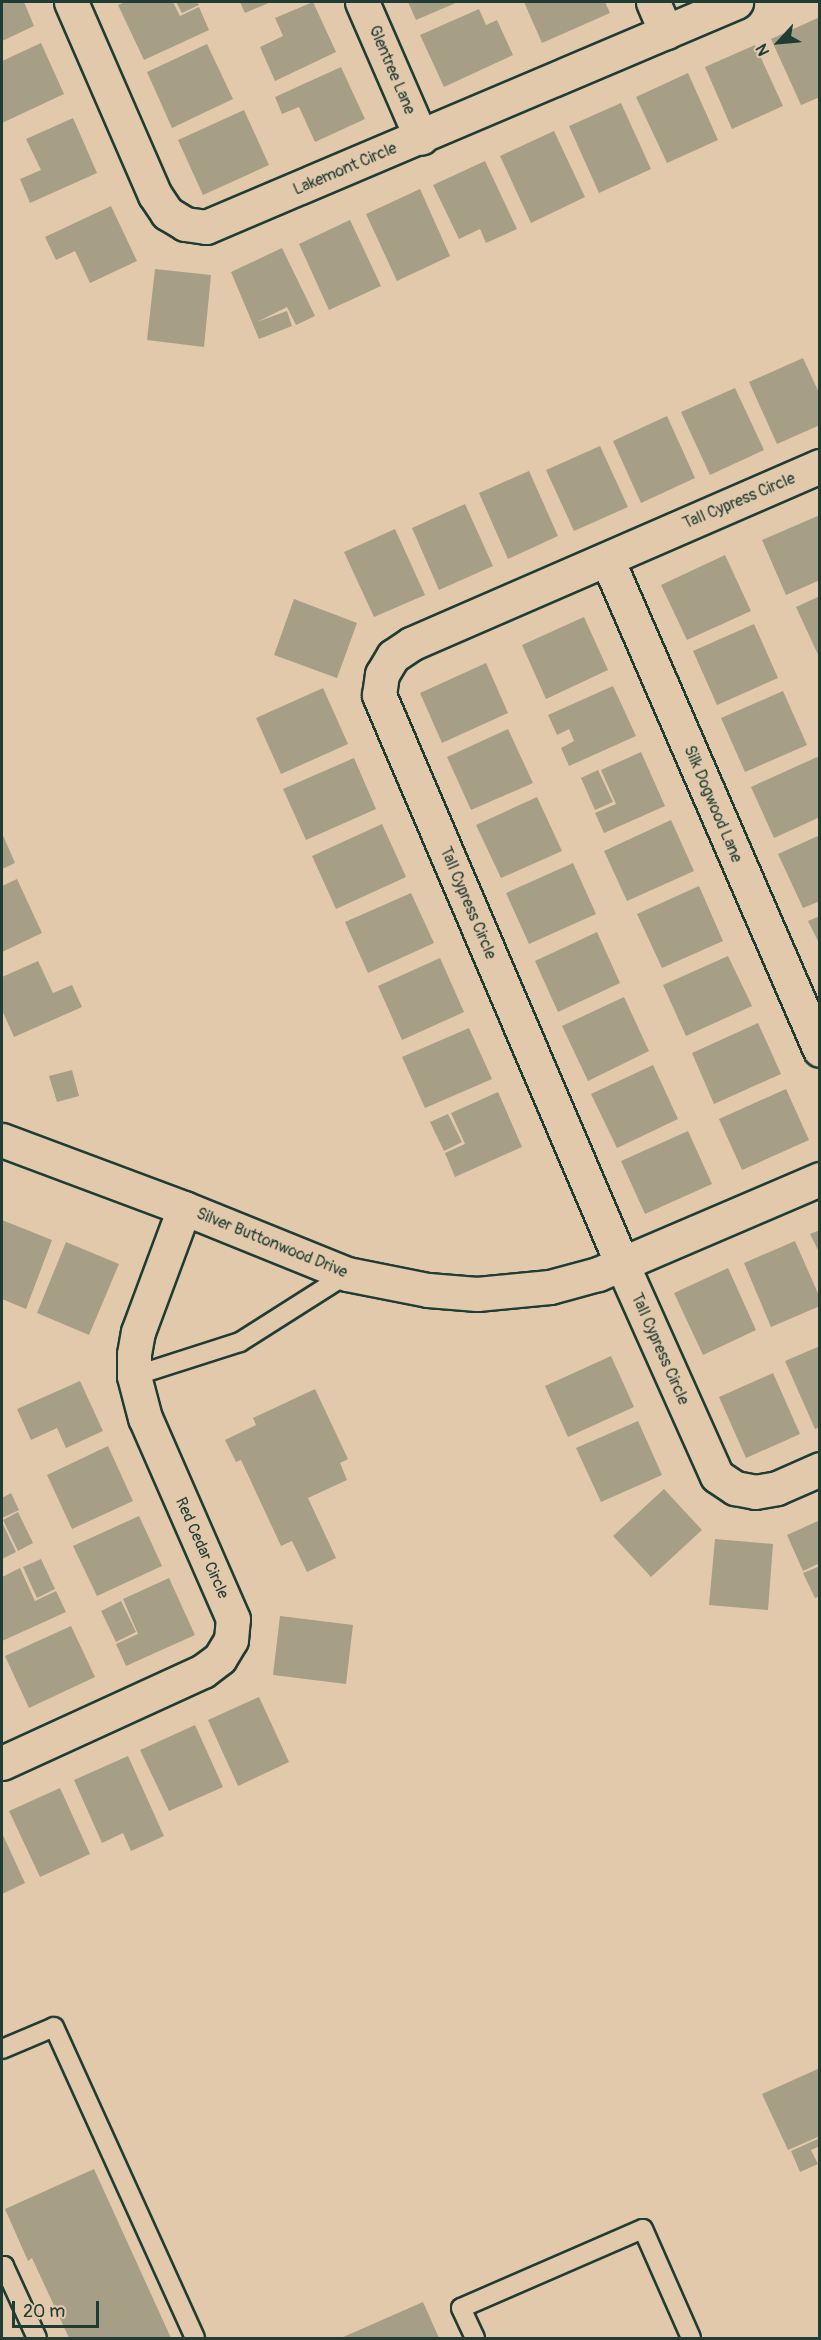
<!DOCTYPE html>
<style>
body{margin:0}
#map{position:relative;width:821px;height:2340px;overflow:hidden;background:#e3c9ab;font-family:Pangolin,sans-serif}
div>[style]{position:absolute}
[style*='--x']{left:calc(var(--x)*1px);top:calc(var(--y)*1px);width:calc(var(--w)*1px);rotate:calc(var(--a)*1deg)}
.building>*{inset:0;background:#a79e86}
.roads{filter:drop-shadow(2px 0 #1f3d34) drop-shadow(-2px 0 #1f3d34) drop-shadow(0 2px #1f3d34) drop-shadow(0 -2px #1f3d34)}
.lane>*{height:18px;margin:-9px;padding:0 9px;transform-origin:9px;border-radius:9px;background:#e3c9ab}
.street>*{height:33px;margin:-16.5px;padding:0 16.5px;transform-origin:16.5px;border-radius:16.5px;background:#e3c9ab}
span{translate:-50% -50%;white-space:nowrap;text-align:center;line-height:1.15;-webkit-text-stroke:4.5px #e3c9ab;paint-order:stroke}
.street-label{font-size:16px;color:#1f3d34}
.frame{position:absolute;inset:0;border:3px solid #1f3d34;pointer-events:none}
.north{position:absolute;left:749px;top:12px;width:60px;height:60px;-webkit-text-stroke:4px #e3c9ab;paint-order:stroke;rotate:244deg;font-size:16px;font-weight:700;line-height:24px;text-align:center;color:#1f3d34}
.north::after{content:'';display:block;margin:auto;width:21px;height:27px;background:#1f3d34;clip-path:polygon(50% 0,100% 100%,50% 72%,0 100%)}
.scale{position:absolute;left:12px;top:2301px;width:87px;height:27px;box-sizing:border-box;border:3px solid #1f3d34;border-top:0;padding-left:8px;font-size:18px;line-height:21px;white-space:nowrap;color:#1f3d34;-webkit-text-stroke:4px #e3c9ab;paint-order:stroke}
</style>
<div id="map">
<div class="building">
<div style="clip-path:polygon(2px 2px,24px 2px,34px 26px,2px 41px)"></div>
<div style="clip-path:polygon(125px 2px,173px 2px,180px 16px,199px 7px,209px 30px,144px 60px,118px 5px)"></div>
<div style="clip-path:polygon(176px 2px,197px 2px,199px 5px,182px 13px)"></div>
<div style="clip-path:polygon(240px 2px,271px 2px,245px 13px)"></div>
<div style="clip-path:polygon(313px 2px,336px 52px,275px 81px,260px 47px,283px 36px,275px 18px)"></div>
<div style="clip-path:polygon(408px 2px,458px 2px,416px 20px)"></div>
<div style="clip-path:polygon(524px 2px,605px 2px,610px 13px,542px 43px)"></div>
<div style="clip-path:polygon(479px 9px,486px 25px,497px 20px,513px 55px,444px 87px,420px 35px)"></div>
<div style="clip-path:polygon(820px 17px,820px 97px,801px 105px,771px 39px)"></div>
<div style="clip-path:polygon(41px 43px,64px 94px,2px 123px,2px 61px)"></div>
<div style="clip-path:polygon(207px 44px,233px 99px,172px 128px,147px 72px)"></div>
<div style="clip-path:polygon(755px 45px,783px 106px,732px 129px,705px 67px)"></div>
<div style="clip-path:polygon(341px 67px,365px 119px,315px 142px,299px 107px,282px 114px,275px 97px)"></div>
<div style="clip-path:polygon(688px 73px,718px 140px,667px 163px,636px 97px)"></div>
<div style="clip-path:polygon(621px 103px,651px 169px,599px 193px,569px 126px)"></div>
<div style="clip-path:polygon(244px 110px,269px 165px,203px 195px,178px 140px)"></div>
<div style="clip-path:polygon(73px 118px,97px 173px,30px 203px,20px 179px,41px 170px,26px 139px)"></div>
<div style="clip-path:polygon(554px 131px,585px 197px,531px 223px,500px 156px)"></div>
<div style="clip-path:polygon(485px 161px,517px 229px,486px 243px,480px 229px,459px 239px,433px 185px)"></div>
<div style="clip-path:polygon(420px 189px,450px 256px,397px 281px,366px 214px)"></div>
<div style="clip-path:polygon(111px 206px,137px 261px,90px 283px,75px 251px,56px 260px,45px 237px)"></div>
<div style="clip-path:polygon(350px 220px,381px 286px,329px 310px,299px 244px)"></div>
<div style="clip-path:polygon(282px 248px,315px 316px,296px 325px,287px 307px,257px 322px,287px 311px,292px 326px,259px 339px,231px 272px)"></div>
<div style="clip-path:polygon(155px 269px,211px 275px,204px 347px,147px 340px)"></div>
<div style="clip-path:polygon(803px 358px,820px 395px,820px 425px,777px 444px,749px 382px)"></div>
<div style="clip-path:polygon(735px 388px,764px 450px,710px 475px,681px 412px)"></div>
<div style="clip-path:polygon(667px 416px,695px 478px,641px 503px,613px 441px)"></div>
<div style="clip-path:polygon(600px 446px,628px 507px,574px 531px,546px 470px)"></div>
<div style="clip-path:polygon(529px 471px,558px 536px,508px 559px,479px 493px)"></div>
<div style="clip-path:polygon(465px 504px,493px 566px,439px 590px,412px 528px)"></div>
<div style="clip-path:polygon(820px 515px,820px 580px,786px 595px,762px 540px)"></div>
<div style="clip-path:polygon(395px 529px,425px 595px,374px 617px,344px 552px)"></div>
<div style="clip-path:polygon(725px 555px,751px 611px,687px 640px,661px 585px)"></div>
<div style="clip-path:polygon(820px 596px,820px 659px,796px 607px)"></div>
<div style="clip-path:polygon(294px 599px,357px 623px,337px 678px,274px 655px)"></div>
<div style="clip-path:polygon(584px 617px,608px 670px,546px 699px,522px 645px)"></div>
<div style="clip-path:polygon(754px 624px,778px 678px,717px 705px,693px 651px)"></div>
<div style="clip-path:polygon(486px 663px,508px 713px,442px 743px,420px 693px)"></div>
<div style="clip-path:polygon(613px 686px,636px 736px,569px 766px,561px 748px,574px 741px,569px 729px,557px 735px,548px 715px)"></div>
<div style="clip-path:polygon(323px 688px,348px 744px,281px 774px,256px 718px)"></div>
<div style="clip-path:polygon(783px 691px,807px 745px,745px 772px,721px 718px)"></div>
<div style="clip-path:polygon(508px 729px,533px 783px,471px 810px,447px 757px)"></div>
<div style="clip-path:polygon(641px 752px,665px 806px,604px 833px,595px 813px,616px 804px,601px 770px)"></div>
<div style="clip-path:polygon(817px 757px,820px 762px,820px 817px,774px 838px,751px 787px)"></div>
<div style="clip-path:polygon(354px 758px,376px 809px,306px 840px,283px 789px)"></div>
<div style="clip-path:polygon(598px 770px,613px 802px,595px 810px,581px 778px)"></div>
<div style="clip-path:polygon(537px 797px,562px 851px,501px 878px,476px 825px)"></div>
<div style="clip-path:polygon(671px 820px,694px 871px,627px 901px,604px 851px)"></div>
<div style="clip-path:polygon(382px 824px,406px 877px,336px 909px,312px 856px)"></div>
<div style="clip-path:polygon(2px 833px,15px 863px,2px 869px)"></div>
<div style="clip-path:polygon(820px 835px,820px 901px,803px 908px,778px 854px)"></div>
<div style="clip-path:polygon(573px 863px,596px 914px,529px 944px,506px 893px)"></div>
<div style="clip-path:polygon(17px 879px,42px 933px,2px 952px,2px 886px)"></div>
<div style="clip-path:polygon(699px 886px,723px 941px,662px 968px,637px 914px)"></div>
<div style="clip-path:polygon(411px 893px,434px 943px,368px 973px,345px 922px)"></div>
<div style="clip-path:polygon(820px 916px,820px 945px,808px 921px)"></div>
<div style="clip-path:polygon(597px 932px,620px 983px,558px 1012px,535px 961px)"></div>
<div style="clip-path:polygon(728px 956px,752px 1006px,686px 1036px,663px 985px)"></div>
<div style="clip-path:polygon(440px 958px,464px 1012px,402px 1040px,378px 986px)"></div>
<div style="clip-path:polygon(38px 961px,53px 993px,72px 985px,82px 1007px,14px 1037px,2px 1010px,2px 977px)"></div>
<div style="clip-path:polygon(624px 997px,649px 1051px,588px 1081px,562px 1026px)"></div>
<div style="clip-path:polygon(758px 1023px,781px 1074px,714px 1104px,692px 1053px)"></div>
<div style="clip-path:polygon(469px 1028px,492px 1079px,425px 1108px,402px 1057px)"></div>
<div style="clip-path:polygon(653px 1065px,678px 1119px,617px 1148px,591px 1094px)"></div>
<div style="clip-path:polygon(72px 1070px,79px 1096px,57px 1102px,49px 1076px)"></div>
<div style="clip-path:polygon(786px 1089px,809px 1140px,742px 1170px,719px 1119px)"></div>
<div style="clip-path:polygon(498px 1092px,522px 1147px,455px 1177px,445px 1153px,465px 1144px,451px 1113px)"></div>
<div style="clip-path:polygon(448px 1114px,462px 1142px,444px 1151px,430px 1122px)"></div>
<div style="clip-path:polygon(688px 1131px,712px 1184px,645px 1214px,621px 1161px)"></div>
<div style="clip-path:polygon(2px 1220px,52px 1240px,26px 1309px,2px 1299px)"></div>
<div style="clip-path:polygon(820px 1230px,820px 1254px,810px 1234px)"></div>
<div style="clip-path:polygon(795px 1241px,820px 1298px,820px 1306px,771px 1327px,744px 1263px)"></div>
<div style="clip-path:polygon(66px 1242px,119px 1264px,89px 1335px,37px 1313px)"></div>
<div style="clip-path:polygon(728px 1268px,756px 1330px,703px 1355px,674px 1293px)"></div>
<div style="clip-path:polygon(820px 1346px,820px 1427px,815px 1429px,785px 1361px)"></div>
<div style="clip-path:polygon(611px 1356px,634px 1407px,568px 1437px,545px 1386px)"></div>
<div style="clip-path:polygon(773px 1373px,800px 1434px,746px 1458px,719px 1397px)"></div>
<div style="clip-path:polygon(80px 1381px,103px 1431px,66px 1448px,57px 1428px,31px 1440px,17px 1409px)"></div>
<div style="clip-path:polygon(315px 1389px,348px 1459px,340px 1463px,347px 1480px,308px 1498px,336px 1558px,307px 1572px,292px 1541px,281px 1546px,241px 1460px,236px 1462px,225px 1440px,256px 1425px,253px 1418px)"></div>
<div style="clip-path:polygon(638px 1421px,662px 1475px,601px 1502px,576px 1448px)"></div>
<div style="clip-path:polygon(108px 1446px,133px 1501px,72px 1529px,47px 1475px)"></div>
<div style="clip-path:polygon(664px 1489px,702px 1530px,651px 1577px,613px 1536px)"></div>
<div style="clip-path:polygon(11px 1493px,19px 1510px,2px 1518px,2px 1498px)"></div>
<div style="clip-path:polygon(18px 1512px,33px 1543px,18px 1551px,3px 1520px)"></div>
<div style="clip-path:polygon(139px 1516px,162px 1566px,97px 1596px,73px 1546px)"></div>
<div style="clip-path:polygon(820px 1520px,820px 1563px,803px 1571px,787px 1535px)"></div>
<div style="clip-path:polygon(2px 1522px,16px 1552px,2px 1559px)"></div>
<div style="clip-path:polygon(715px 1539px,773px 1544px,768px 1610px,709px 1605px)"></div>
<div style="clip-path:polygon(41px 1559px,55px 1589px,37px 1598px,23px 1567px)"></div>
<div style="clip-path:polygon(820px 1566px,820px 1596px,815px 1598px,803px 1573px)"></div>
<div style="clip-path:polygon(20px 1568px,35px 1601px,56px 1591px,66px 1612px,2px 1641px,2px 1577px)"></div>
<div style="clip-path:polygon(169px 1578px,195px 1635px,126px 1666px,116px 1644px,138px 1634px,123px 1599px)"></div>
<div style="clip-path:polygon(121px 1601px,136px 1632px,116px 1642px,101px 1611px)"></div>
<div style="clip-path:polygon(280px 1616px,353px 1625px,346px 1684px,273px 1675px)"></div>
<div style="clip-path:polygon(71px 1626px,95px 1677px,29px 1708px,5px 1656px)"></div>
<div style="clip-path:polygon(259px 1697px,289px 1762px,238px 1786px,208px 1720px)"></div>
<div style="clip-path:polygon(195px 1725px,223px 1787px,169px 1811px,140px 1750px)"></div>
<div style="clip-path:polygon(128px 1756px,164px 1836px,131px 1851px,123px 1833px,102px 1843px,74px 1780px)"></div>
<div style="clip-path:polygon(60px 1788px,90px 1854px,40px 1877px,9px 1811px)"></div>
<div style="clip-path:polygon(2px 1833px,25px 1883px,2px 1894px)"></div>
<div style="clip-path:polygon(820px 2068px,820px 2136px,788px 2150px,762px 2094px)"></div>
<div style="clip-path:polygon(820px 2138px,820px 2146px,811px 2150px,818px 2164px,800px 2172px,791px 2151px)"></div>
<div style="clip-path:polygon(94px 2169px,171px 2338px,69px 2338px,32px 2258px,28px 2261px,5px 2209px)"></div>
<div style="clip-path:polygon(423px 2302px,439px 2338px,341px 2338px)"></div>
</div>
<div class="roads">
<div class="lane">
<div style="--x:134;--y:1376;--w:111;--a:-17.8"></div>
<div style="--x:240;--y:1342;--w:127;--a:-32.4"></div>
<div style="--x:2;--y:2049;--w:56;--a:-22.9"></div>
<div style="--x:54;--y:2027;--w:341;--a:65.6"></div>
<div style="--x:2;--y:2268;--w:3;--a:-45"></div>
<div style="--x:4;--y:2266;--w:79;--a:65.4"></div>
<div style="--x:475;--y:2338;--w:33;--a:-115"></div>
<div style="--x:461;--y:2308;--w:198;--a:-23.5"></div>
<div style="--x:643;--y:2229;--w:119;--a:66.2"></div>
</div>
<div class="street">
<div style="--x:71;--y:2;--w:210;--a:66.5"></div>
<div style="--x:155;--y:195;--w:22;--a:56"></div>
<div style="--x:167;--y:213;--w:21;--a:31"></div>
<div style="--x:185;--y:224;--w:21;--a:8"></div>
<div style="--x:206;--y:227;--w:576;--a:-23"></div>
<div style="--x:362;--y:2;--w:148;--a:66.5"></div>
<div style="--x:653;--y:2;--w:33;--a:67"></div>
<div style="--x:820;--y:466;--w:446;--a:156.5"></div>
<div style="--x:411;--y:644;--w:22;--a:146"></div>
<div style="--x:393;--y:656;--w:21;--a:121"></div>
<div style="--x:382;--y:674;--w:21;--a:98"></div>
<div style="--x:379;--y:695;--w:619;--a:66.87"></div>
<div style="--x:622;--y:1264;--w:232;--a:65.9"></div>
<div style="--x:717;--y:1476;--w:22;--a:34"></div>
<div style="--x:735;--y:1488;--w:20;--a:11"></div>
<div style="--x:755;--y:1492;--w:22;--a:-10"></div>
<div style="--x:777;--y:1488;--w:47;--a:-23.8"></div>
<div style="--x:607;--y:559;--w:535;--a:66.55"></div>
<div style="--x:2;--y:1140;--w:194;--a:20.5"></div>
<div style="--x:184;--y:1208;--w:176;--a:22"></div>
<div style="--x:347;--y:1274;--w:83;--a:11.2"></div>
<div style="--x:428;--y:1290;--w:49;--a:4.7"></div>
<div style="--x:477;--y:1294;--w:73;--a:-5.5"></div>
<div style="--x:550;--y:1287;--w:50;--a:-15.2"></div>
<div style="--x:598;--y:1274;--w:241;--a:-23.2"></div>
<div style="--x:2;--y:1763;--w:221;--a:-24.6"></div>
<div style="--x:203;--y:1671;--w:21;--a:-37"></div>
<div style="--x:220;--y:1658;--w:21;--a:-59"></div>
<div style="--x:231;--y:1640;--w:21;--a:-85"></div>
<div style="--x:233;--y:1619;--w:219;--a:-113.6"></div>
<div style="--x:145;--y:1418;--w:43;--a:-104.7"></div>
<div style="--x:134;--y:1376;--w:22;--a:-90"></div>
<div style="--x:134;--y:1354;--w:22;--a:-80"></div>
<div style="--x:138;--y:1332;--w:132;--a:-69.6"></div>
</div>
</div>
<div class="street-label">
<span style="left:392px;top:70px;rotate:67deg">Glentree Lane</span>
<span style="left:345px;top:169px;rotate:-23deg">Lakemont Circle</span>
<span style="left:739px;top:501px;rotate:-23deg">Tall Cypress Circle</span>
<span style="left:713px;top:804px;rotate:67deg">Silk Dogwood Lane</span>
<span style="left:468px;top:903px;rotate:67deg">Tall Cypress Circle</span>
<span style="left:272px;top:1243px;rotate:22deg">Silver Buttonwood Drive</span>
<span style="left:660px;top:1349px;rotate:66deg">Tall Cypress Circle</span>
<span style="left:202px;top:1548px;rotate:66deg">Red Cedar Circle</span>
</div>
<div class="frame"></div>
<div class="north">N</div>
<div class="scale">20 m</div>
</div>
